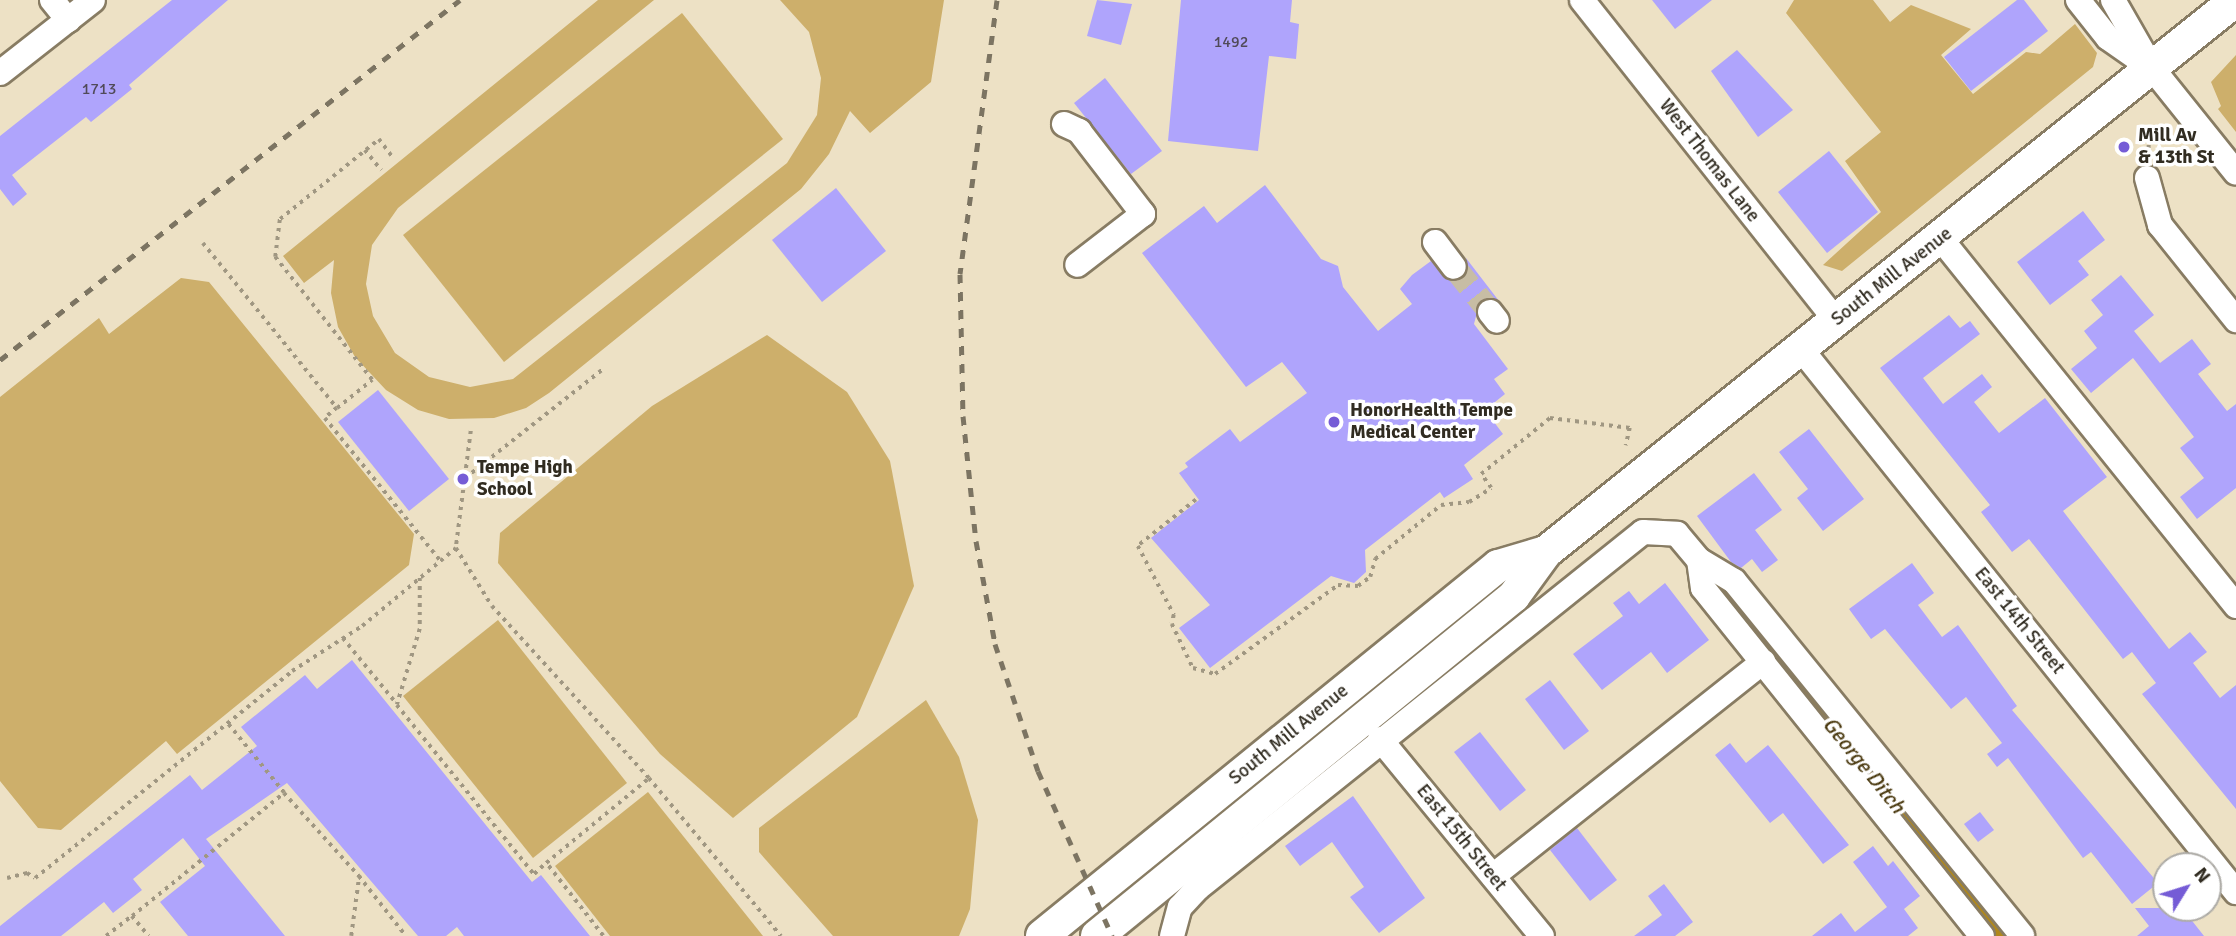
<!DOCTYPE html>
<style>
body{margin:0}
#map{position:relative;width:2236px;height:936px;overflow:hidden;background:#ede1c5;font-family:Signika,sans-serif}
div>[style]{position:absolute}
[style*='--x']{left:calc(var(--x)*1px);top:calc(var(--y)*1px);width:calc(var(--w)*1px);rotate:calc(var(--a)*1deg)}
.green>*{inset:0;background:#cdaf6b}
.canal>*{height:23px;margin:-11.5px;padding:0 11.5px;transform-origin:11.5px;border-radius:11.5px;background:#b0881c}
.building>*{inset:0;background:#afa4fc}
.minor-tunnel>*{height:24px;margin-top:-12px;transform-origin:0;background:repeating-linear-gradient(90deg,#c7bda4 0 24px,transparent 0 36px)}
.path>*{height:3.5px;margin-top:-1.75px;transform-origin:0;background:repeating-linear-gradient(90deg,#a09782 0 3.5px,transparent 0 8.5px)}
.roads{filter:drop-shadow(2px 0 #887c63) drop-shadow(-2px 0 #887c63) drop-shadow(0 2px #887c63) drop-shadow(0 -2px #887c63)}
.minor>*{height:24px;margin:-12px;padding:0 12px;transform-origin:12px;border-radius:12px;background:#fff}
.major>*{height:32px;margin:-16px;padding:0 16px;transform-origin:16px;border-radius:16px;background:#fff}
.rail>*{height:5px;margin-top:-2.5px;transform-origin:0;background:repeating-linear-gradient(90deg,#7c7462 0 9px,transparent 0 18px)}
.dots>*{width:19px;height:19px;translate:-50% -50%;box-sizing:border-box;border:4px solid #fff;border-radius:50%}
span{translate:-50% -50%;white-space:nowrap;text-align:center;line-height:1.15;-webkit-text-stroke:7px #fff;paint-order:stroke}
.number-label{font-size:16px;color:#504a58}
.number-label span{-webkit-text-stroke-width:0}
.poi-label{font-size:19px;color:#312c21;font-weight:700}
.left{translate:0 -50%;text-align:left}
.street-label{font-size:19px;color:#312c21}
.water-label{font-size:21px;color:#4b3a10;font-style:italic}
.north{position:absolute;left:2152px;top:852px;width:70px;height:70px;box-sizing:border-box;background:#fff;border:2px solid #adaba6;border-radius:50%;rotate:52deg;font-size:19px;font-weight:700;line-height:28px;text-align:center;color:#312c21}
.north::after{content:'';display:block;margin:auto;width:24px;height:32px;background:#755cd6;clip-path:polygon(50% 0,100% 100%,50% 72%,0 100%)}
</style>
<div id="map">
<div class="green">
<div style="clip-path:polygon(598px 0,654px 0,398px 208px,372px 245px,366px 284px,373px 316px,395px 353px,429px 377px,470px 387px,513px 379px,787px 163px,817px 115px,821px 78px,809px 32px,780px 0,944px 0,931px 82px,870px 133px,850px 111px,829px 154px,801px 189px,549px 393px,526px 408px,494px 418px,449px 419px,418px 410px,386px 390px,355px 357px,338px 327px,331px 293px,334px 260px,304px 283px,283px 256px)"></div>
<div style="clip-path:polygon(1794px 0,1873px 0,1890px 22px,1911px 5px,1971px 29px,1941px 55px,1973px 94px,2026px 52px,2040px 54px,2075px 24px,2097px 53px,2093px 67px,1842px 271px,1823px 265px,1881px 212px,1845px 161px,1881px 132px,1786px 13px)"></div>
<div style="clip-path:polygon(682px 13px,783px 139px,504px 362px,403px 235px)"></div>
<div style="clip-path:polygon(2236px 55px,2236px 132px,2218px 109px,2221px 106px,2211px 82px)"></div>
<div style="clip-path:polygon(181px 278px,209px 282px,414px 534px,409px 565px,177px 754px,166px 741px,61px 830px,38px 828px,0 781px,0 397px,99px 318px,109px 334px)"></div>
<div style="clip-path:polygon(767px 335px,847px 392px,890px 461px,914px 586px,857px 717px,733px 818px,660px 754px,498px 563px,500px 533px,652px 406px)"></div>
<div style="clip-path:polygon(498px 620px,627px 783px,533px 858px,403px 696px)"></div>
<div style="clip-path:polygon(926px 700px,959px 757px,978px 820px,970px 909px,959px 936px,833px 936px,759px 852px,759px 828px)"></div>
<div style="clip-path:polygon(648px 792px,763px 936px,610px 936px,555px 866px)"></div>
</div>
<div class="canal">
<div style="--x:1726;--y:594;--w:440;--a:51"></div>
</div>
<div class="building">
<div style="clip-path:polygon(172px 0,228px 0,129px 85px,132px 89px,91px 122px,86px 117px,12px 175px,27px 194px,13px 206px,0 189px,0 136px)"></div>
<div style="clip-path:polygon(1097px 0,1132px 4px,1121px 45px,1087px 36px)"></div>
<div style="clip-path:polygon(1181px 0,1292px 0,1290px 22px,1299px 24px,1296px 59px,1269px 56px,1258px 151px,1168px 141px)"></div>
<div style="clip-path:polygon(1652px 0,1712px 0,1675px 29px)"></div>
<div style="clip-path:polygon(2017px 0,2024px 0,2048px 31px,1971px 91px,1944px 57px)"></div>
<div style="clip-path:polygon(1737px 50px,1793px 110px,1758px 137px,1711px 71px)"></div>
<div style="clip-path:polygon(1105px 78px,1162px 151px,1131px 174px,1074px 103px)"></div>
<div style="clip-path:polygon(1829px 151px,1878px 212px,1827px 253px,1778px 192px)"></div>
<div style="clip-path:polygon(1265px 185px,1321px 259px,1338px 266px,1343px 287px,1378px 331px,1412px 304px,1400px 289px,1412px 275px,1431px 261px,1443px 276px,1457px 282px,1468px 272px,1466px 258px,1499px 301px,1480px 301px,1474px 324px,1508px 369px,1494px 379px,1505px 394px,1485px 410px,1503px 434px,1464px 465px,1473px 479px,1444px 498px,1440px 492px,1365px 550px,1366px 572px,1354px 583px,1331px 576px,1210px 668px,1179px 628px,1210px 605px,1151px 538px,1199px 500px,1179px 473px,1188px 467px,1185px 463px,1230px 429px,1240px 442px,1307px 393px,1282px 362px,1246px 387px,1142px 253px,1204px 206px,1217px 223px)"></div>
<div style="clip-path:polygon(836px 188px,886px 251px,822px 302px,772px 240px)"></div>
<div style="clip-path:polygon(2083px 211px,2105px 240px,2078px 261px,2089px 275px,2050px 305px,2017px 262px)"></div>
<div style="clip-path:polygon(2121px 275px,2154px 315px,2134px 331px,2160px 363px,2192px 339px,2211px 364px,2198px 374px,2227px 411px,2236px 404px,2236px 488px,2197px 519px,2180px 497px,2204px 478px,2180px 448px,2194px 437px,2133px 358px,2091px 393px,2071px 369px,2097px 348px,2084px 331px,2103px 315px,2091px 300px)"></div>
<div style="clip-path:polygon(1949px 315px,1960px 328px,1970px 321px,1980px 334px,1923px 378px,1943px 404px,1982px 374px,1992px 387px,1974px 402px,1999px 433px,2045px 398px,2107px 477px,2063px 511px,2169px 649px,2190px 632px,2207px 652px,2193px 663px,2220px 698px,2236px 685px,2236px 809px,2142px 694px,2156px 683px,2132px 652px,2123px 659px,2029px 539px,2012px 552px,1981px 512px,1990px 505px,1880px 368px)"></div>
<div style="clip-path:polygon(378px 390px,449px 479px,409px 511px,338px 422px)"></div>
<div style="clip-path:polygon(1809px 429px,1864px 499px,1823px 531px,1797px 498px,1808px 489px,1779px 452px)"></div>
<div style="clip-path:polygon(1754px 473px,1782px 510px,1755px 530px,1778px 560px,1762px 572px,1752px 559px,1741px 568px,1731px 562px,1697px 516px)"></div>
<div style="clip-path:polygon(1912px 563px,1934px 593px,1918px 605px,1942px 637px,1958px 625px,2017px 706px,2012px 710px,2158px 883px,2132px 904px,2091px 852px,2083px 858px,2008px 758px,1997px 767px,1987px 754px,2002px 743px,1966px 697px,1951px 709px,1885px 629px,1871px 639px,1849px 609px)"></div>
<div style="clip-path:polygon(1665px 583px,1709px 640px,1667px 673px,1651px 652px,1602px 690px,1573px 654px,1623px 616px,1613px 603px,1629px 591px,1639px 604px)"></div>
<div style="clip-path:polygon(352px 660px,532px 882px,541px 875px,590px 936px,464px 936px,457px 927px,446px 936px,418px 936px,287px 783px,206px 839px,285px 936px,188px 936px,160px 902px,205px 866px,183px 838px,133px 879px,142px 890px,113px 913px,104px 902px,61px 936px,0 936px,0 926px,190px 775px,202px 790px,257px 746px,241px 727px,305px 675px,317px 689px)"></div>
<div style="clip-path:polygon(1550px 680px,1589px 731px,1564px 750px,1525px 699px)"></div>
<div style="clip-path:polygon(1480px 732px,1526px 790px,1500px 811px,1454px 752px)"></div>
<div style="clip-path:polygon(1730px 743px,1746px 763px,1768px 745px,1849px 845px,1823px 864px,1783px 813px,1770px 823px,1715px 755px)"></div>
<div style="clip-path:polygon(1353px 796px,1425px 898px,1379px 933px,1350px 897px,1364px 887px,1332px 842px,1300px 866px,1285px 846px)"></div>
<div style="clip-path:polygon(1980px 812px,1994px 830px,1978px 842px,1964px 824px)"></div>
<div style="clip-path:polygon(1577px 828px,1617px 880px,1590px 901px,1550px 850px)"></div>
<div style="clip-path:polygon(1873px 846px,1888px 866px,1893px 861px,1920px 896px,1904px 909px,1918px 928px,1908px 936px,1812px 936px,1841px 913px,1855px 932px,1887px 907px,1853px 862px)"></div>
<div style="clip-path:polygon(1664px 884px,1693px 922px,1675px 936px,1634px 936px,1662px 915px,1648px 896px)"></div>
<div style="clip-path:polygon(2135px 908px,2182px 908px,2204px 936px,2137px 936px,2149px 926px)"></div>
</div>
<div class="minor-tunnel">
<div style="--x:1454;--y:267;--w:58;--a:51.3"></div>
</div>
<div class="path">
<div style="--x:365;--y:150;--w:26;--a:51"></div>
<div style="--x:2148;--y:157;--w:33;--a:-88"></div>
<div style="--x:203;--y:243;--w:213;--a:50.9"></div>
<div style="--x:337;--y:408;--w:16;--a:140"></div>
<div style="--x:325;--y:418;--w:184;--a:51"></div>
<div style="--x:337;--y:408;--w:45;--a:-38.7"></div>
<div style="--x:372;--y:380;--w:157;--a:-128.3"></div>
<div style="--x:275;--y:257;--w:38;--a:-83"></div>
<div style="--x:280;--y:219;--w:127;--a:-38.9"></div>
<div style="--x:379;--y:139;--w:25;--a:53"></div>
<div style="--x:471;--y:431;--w:118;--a:97.3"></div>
<div style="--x:456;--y:548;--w:68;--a:58.2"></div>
<div style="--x:492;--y:606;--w:233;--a:47.6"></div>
<div style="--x:649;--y:778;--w:206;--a:50.1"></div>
<div style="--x:465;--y:478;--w:176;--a:-38.3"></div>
<div style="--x:1196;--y:500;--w:74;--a:141.6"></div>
<div style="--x:1138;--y:546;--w:78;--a:62.4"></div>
<div style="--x:1174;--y:615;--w:9;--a:103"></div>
<div style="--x:1172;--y:624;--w:49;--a:64.5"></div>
<div style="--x:1193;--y:668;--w:23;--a:15"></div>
<div style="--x:1215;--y:674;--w:152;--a:-35.9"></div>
<div style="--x:1338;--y:585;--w:20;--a:3"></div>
<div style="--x:1358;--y:586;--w:15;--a:-37"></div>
<div style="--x:1370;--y:577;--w:19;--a:-74"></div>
<div style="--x:1375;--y:559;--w:85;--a:-39.3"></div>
<div style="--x:1441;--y:505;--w:28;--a:-6"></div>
<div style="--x:1469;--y:502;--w:26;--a:-32"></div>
<div style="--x:1491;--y:488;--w:17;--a:-126"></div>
<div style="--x:1481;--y:474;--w:89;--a:-39.1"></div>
<div style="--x:1550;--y:418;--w:81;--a:7.1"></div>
<div style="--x:1630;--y:428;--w:18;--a:103"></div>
<div style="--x:420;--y:578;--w:51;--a:90"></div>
<div style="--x:420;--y:629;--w:79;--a:106.8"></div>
<div style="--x:397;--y:705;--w:218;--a:51"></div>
<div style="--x:534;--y:874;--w:16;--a:-43"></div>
<div style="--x:343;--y:638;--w:85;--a:50.7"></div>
<div style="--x:284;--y:793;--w:112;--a:47.9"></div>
<div style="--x:7;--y:878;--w:21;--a:-14"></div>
<div style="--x:27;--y:873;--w:9;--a:32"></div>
<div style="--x:35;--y:878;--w:330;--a:-38.8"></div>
<div style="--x:292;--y:671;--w:83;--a:-32.7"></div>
<div style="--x:362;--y:626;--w:122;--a:-39.7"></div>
<div style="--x:132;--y:916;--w:196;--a:-39"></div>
<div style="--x:284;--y:793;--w:89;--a:-129.1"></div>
<div style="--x:106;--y:936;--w:33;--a:-38"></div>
<div style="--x:132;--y:916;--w:26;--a:50"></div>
<div style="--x:351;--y:936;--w:61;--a:-82.4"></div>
<div style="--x:359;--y:876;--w:76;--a:51.9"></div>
<div style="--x:603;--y:936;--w:93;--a:-128"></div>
<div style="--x:546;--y:863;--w:134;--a:-39.5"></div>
</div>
<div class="roads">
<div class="minor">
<div style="--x:52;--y:0;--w:26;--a:51"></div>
<div style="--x:1582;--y:0;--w:409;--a:51.6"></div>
<div style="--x:2078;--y:0;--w:48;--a:51.7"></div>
<div style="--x:2108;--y:38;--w:52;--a:34.9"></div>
<div style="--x:2113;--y:0;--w:78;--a:60.2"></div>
<div style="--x:2152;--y:68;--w:134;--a:51.3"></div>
<div style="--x:0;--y:73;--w:118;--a:-38.1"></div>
<div style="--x:1064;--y:124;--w:17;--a:25"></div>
<div style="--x:1079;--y:131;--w:105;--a:52.4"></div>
<div style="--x:1143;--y:214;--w:83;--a:142.3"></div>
<div style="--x:2147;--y:178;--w:49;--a:74.5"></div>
<div style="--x:2160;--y:225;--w:122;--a:51.3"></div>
<div style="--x:1941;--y:239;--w:471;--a:51.2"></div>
<div style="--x:1435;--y:242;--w:31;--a:53"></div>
<div style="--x:1490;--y:312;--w:11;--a:52"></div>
<div style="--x:1801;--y:349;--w:696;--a:51.3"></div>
<div style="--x:1699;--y:560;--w:28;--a:82"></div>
<div style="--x:1703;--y:588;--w:446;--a:51.3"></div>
<div style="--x:1380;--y:739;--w:255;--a:50.6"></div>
<div style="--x:1493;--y:876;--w:345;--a:-38.4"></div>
<div style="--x:1172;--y:936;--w:30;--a:-75"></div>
<div style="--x:1180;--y:907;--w:26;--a:-47"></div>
<div style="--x:1198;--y:888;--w:570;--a:-38.66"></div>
<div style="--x:1643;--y:532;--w:34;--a:3"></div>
<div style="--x:1677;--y:534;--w:34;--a:50"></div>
<div style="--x:1699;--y:560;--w:41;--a:31"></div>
<div style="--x:1734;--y:581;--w:457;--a:50.9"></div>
</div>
<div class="major">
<div style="--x:1042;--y:936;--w:587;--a:-39.06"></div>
<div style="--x:1498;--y:566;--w:50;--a:-16.3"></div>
<div style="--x:1097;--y:936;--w:538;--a:-39.19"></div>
<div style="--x:1514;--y:596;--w:54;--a:-54"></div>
<div style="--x:1546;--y:552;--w:884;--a:-38.66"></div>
</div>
</div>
<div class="rail">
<div style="--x:997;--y:0;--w:276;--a:97.7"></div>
<div style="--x:960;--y:274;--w:142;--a:88.8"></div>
<div style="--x:963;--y:416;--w:126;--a:84.1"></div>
<div style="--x:976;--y:541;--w:105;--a:79.5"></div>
<div style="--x:995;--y:644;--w:134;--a:71.3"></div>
<div style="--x:1038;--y:771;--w:181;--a:65.8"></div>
<div style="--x:0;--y:360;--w:584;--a:-38.05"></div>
</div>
<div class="dots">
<div style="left:2124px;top:147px;background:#755cd6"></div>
<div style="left:1334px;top:422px;background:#755cd6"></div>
<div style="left:463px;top:479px;background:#755cd6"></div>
</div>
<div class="number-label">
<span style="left:1231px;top:42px">1492</span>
<span style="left:99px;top:89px">1713</span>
</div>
<div class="poi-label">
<span class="left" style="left:2138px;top:147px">Mill Av<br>&amp; 13th St</span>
<span class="left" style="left:1350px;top:422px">HonorHealth Tempe<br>Medical Center</span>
<span class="left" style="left:477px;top:479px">Tempe High<br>School</span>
</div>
<div class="street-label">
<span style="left:1709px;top:161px;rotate:52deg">West Thomas Lane</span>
<span style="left:1892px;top:277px;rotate:-38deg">South Mill Avenue</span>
<span style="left:2019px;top:621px;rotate:51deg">East 14th Street</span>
<span style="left:1289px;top:735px;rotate:-39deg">South Mill Avenue</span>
<span style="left:1461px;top:838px;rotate:51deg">East 15th Street</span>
</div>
<div class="water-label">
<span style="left:1864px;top:765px;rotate:51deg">George Ditch</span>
</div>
<div class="north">N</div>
</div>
